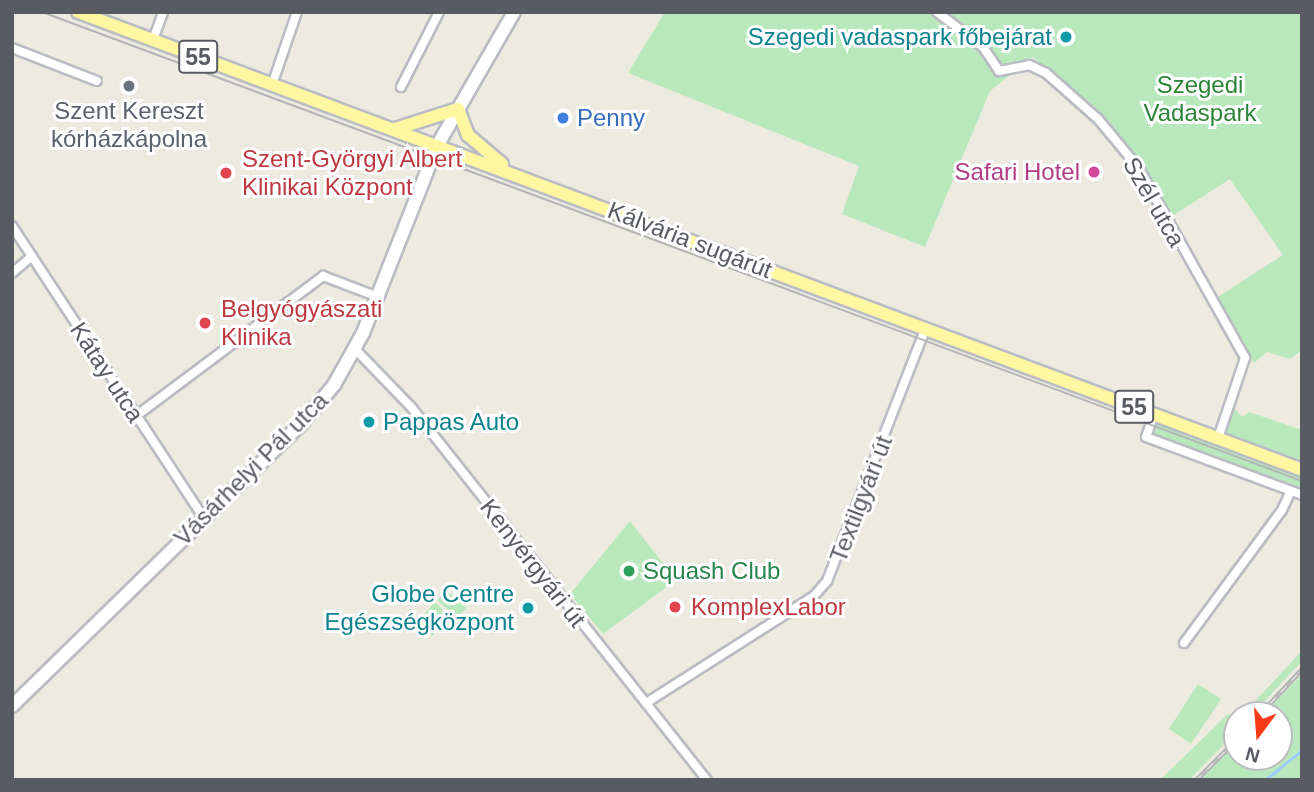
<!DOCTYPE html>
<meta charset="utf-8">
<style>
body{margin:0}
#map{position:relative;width:1314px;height:792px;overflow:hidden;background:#edebdf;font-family:Helvetica,sans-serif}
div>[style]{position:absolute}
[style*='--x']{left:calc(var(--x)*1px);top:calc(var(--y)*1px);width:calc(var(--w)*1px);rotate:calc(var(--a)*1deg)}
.green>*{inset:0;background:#b8e8bc}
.stream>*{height:2.5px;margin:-1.25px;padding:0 1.25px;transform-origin:1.25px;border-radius:1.25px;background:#9dccff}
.roads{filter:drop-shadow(2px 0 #babcc3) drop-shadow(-2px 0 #babcc3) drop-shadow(0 2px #babcc3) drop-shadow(0 -2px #babcc3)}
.minor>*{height:8px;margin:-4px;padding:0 4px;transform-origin:4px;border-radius:4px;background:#fff}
.secondary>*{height:12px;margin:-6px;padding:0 6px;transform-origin:6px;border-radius:6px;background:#fff}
.primary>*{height:12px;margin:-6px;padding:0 6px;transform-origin:6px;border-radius:6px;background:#fff7a2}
.tram>*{height:2px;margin:-1px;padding:0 1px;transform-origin:1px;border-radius:1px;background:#b3b4b5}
.rail>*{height:5px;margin-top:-2.5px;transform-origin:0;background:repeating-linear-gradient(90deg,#fff 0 8px,#b3b4b5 0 16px);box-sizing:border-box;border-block:2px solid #b3b4b5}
.dots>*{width:19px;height:19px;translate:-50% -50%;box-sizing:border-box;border:4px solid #fff;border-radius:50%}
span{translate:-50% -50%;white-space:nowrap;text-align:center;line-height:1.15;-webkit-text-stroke:6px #fff;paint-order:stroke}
.shield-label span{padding:2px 5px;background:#fff;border:2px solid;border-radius:5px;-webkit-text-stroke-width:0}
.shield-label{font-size:23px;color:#585b62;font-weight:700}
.culture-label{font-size:24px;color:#0d838f}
.right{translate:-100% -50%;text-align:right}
.left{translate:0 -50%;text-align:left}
.park-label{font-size:24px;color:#2c8537}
.worship-label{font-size:24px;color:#5b616d}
.shop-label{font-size:24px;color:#366cbe}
.health-label{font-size:24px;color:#be3a42}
.hotel-label{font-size:24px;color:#b23c85}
.street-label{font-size:24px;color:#585b62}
.leisure-label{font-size:24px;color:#27864d}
.frame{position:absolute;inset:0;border:14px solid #585b62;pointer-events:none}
.north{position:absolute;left:1223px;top:701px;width:70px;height:70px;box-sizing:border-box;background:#fff;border:2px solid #bcbdc0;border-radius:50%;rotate:196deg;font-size:19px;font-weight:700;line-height:28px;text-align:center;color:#585b62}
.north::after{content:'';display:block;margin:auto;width:24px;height:32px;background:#fa3b18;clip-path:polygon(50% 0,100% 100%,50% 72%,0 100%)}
</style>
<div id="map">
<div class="green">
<div style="clip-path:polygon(665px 12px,1302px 12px,1302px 350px,1290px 359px,1267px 352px,1254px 363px,1215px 299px,1283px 255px,1230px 179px,1169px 218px,1122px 140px,1033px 57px,990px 91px,925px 247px,842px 214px,859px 166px,628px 73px)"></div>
<div style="clip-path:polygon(1233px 407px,1242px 417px,1249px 412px,1302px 430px,1302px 491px,1153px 437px,1158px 424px,1220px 447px)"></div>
<div style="clip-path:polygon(630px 521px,676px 580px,603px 634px,570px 594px)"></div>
<div style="clip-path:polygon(446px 590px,466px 608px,457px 618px,437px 600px)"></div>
<div style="clip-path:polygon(435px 602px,450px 616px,432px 636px,417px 622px)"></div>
<div style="clip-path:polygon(1302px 651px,1302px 661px,1252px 715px,1242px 715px)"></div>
<div style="clip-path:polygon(1302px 674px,1302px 780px,1198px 780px,1237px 743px,1237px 757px,1279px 757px,1279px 715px,1263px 715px)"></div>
<div style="clip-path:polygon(1198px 684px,1221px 699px,1191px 744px,1169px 729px)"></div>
<div style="clip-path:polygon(1228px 714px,1237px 720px,1237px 731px,1189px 780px,1160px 780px)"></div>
</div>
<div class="stream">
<div style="--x:1265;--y:780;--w:48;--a:-39"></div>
</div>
<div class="roads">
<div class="minor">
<div style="--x:937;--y:12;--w:58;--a:37.3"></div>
<div style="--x:983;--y:47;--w:29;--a:56"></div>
<div style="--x:999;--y:71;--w:31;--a:-11"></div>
<div style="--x:1029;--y:65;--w:19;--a:25"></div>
<div style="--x:1046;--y:73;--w:69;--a:41.5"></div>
<div style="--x:1098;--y:119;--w:62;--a:50.2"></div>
<div style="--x:1138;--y:167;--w:219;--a:60.7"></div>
<div style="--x:1245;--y:358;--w:84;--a:108.6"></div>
<div style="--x:153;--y:40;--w:30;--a:-70"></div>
<div style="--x:12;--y:48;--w:91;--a:21.2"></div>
<div style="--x:272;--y:85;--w:77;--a:-71.1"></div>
<div style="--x:401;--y:87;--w:84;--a:-63.1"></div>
<div style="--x:12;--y:226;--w:348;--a:56.7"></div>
<div style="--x:12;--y:273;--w:26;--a:-40"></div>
<div style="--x:356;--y:350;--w:81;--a:46"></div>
<div style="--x:412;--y:408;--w:475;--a:51.6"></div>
<div style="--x:1154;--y:414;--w:24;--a:109"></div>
<div style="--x:1146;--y:437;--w:166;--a:20.4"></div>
<div style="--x:136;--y:416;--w:234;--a:-36.8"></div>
<div style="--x:323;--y:276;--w:59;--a:20.9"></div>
<div style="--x:1184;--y:643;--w:165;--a:-53.6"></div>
<div style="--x:1282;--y:510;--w:21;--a:-65"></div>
<div style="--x:646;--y:703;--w:199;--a:-32.5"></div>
<div style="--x:814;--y:596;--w:20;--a:-49"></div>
<div style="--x:827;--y:581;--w:270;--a:-68.7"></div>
</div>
<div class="secondary">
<div style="--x:12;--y:706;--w:405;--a:-44.3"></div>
<div style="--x:302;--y:423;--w:50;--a:-49.9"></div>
<div style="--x:334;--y:385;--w:60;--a:-60.9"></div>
<div style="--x:363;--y:333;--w:201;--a:-68.4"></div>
<div style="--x:437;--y:146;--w:155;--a:-60.1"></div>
</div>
<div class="primary">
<div style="--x:78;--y:12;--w:1307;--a:20.51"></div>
<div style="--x:395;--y:129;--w:66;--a:-17.6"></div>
<div style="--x:458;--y:109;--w:28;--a:69"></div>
<div style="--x:468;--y:135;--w:45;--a:40.5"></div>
</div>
</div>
<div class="tram">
<div style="--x:42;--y:12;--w:1344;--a:20.42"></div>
</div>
<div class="rail">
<div style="--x:1259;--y:715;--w:63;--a:-46.9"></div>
<div style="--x:1196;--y:780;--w:58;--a:-45"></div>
</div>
<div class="dots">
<div style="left:1066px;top:37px;background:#0f9aa8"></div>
<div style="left:129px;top:86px;background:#6b7280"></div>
<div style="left:563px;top:118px;background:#3f7fe0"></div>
<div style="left:1094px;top:172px;background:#d1479c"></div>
<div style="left:226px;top:173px;background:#e0444e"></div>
<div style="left:205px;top:323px;background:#e0444e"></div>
<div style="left:369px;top:422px;background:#0f9aa8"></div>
<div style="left:629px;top:571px;background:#2e9e5b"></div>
<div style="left:675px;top:607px;background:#e0444e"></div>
<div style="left:528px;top:608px;background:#0f9aa8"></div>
</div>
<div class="shield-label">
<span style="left:198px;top:57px">55</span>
<span style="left:1134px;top:407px">55</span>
</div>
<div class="culture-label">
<span class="right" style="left:1052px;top:37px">Szegedi vadaspark főbejárat</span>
<span class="left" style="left:383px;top:422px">Pappas Auto</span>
<span class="right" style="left:514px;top:608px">Globe Centre<br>Egészségközpont</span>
</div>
<div class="park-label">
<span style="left:1200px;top:99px">Szegedi<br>Vadaspark</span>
</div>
<div class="worship-label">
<span style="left:129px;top:125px">Szent Kereszt<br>kórházkápolna</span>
</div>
<div class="shop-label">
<span class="left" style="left:577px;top:118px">Penny</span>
</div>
<div class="health-label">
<span class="left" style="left:242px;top:173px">Szent-Györgyi Albert<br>Klinikai Központ</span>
<span class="left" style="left:221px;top:323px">Belgyógyászati<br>Klinika</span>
<span class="left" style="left:691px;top:607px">KomplexLabor</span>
</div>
<div class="hotel-label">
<span class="right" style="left:1080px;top:172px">Safari Hotel</span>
</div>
<div class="street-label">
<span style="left:1154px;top:202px;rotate:60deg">Szél utca</span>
<span style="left:690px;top:240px;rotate:21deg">Kálvária sugárút</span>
<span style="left:107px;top:372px;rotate:57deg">Kátay utca</span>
<span style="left:251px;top:469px;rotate:-45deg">Vásárhelyi Pál utca</span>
<span style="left:861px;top:499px;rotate:-69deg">Textilgyári út</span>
<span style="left:533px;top:563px;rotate:52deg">Kenyérgyári út</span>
</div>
<div class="leisure-label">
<span class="left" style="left:643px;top:571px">Squash Club</span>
</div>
<div class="frame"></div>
<div class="north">N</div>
</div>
